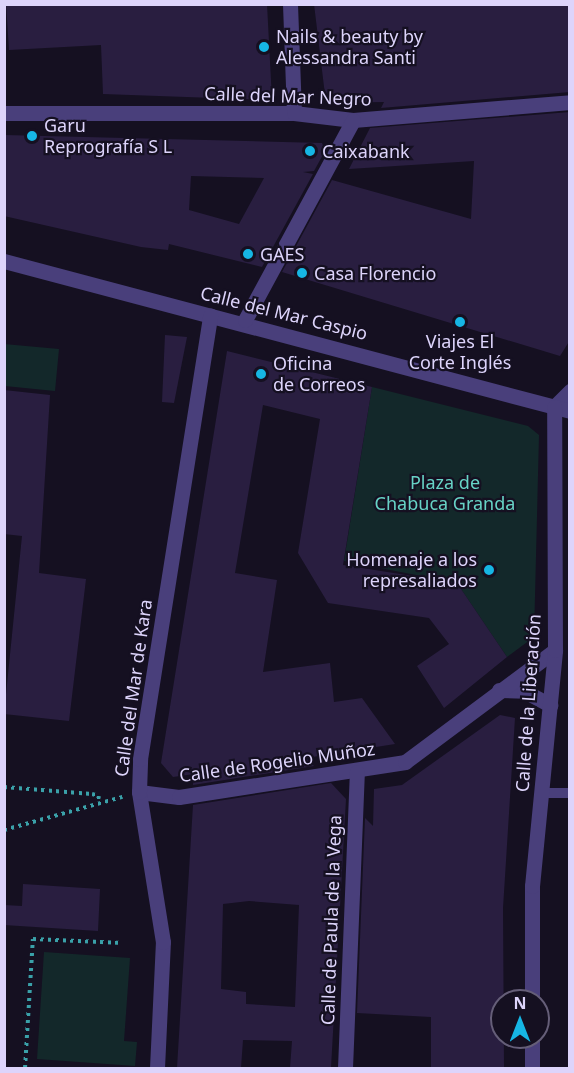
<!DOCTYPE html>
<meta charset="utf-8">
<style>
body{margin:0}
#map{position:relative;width:574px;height:1073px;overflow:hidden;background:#151021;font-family:"Noto Sans",sans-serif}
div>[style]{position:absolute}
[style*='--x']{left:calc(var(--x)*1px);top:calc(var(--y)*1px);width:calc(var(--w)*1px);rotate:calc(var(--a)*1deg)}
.green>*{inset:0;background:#13282a}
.building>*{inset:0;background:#291e40}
.path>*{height:4px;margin-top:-2px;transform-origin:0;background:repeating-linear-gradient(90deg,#3aa1a9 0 3px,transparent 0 7.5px)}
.service>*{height:10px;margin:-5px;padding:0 5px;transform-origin:5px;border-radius:5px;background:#493f7b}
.pedestrian>*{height:15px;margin:-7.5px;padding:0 7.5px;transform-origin:7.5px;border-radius:7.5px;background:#493f7b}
.minor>*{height:15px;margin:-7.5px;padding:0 7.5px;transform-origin:7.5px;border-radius:7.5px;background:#493f7b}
.dots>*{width:16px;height:16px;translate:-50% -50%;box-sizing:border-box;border:3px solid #151021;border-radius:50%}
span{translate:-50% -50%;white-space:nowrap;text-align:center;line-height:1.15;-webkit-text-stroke:4.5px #151021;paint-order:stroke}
.poi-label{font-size:18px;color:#ddd4fb}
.left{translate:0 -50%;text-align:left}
.right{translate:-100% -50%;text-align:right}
.street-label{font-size:18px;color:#ddd4fb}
.park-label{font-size:18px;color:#67d3c6}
.frame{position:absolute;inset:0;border:6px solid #ddd4fb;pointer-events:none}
.north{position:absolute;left:490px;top:989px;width:60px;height:60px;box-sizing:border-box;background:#151021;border:2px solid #655e78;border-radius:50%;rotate:0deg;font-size:16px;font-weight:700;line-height:24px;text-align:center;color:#ddd4fb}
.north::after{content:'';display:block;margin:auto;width:21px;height:27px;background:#16b6e4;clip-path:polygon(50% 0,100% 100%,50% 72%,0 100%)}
</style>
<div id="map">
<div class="green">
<div style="clip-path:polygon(4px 344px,59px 349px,55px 391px,5px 386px)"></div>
<div style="clip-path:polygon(372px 387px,528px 426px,539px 435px,534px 637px,507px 657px,457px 583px,344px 561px)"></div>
<div style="clip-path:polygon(44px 952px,130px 958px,124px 1041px,137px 1042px,135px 1066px,37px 1059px)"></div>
</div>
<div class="building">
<div style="clip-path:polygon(6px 4px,267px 4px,272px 100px,103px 94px,101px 45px,9px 50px)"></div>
<div style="clip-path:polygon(314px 4px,570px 4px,570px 92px,381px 108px,384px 102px,326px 103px)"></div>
<div style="clip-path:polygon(570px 112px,570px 340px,560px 356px,282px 272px,332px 180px,471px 219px,474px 161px,349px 169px,370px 128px)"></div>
<div style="clip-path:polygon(evenodd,4px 135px,322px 143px,325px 151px,314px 171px,303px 172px,313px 174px,262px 267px,169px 244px,168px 250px,141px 247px,4px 216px,4px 135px,191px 176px,264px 178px,239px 224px,189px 210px,191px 176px)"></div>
<div style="clip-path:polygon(165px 335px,187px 337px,174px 403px,162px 402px)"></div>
<div style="clip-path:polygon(227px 351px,372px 387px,343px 565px,457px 583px,507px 657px,444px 708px,417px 666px,449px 644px,429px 618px,328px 603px,298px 553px,320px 419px,263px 405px,235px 573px,277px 580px,263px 672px,330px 663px,334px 702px,362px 698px,395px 744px,306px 758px,314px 766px,193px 785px,194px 774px,173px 777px,161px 763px)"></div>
<div style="clip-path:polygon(4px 390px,50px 395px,39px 573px,86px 579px,69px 721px,4px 714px,22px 536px,4px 534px)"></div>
<div style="clip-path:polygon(500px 715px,515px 718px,503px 908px,504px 1068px,431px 1068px,431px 1017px,357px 1013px,365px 818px,373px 826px,374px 789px,402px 785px)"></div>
<div style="clip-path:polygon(evenodd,331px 783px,346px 799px,331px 1068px,290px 1068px,292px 1041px,243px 1040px,241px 1068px,177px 1068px,193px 805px,331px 783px,249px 901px,299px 905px,295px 1007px,246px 1004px,246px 992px,221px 989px,223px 904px,249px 901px)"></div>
<div style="clip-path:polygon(23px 884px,100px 889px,98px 931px,4px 925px,4px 905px,22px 906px)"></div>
</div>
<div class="path">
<div style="--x:4;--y:787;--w:88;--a:4.5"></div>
<div style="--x:92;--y:794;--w:7;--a:16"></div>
<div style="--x:99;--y:796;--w:7;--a:106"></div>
<div style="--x:4;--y:830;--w:123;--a:-15.6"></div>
<div style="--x:25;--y:1068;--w:129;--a:-86.5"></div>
<div style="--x:33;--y:939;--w:90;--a:2.5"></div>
</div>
<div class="service">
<div style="--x:541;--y:793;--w:29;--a:0"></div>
</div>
<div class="pedestrian">
<div style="--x:554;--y:407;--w:23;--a:-45"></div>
</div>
<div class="minor">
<div style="--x:290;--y:4;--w:109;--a:87.9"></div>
<div style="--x:4;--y:113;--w:290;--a:0"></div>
<div style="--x:294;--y:113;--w:59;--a:6.8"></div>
<div style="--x:353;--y:120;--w:218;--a:-4.7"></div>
<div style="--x:4;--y:261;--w:586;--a:14.84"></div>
<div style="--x:245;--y:320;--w:227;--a:-61.6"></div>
<div style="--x:499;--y:690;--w:25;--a:2"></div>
<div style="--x:524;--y:691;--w:30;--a:28"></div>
<div style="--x:139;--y:792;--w:40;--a:7.1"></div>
<div style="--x:179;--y:797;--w:229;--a:-8.8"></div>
<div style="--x:405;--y:762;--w:187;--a:-36.7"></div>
<div style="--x:532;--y:1001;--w:115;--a:-90"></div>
<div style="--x:532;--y:886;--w:237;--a:-84.4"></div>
<div style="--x:555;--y:650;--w:243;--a:-90.2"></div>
<div style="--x:157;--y:1068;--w:126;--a:-87.3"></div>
<div style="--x:163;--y:942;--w:152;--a:-99.1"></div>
<div style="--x:139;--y:792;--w:33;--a:-88"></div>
<div style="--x:140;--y:759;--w:449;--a:-81"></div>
<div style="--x:345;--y:1068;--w:296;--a:-87.7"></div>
<div style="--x:532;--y:1068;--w:31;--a:-90"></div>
</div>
<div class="dots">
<div style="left:264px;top:47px;background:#16b6e4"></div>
<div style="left:32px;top:136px;background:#16b6e4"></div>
<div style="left:310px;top:151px;background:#16b6e4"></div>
<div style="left:248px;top:254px;background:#16b6e4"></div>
<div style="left:302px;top:273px;background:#16b6e4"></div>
<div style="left:460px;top:322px;background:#16b6e4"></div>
<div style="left:261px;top:374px;background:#16b6e4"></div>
<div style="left:489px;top:570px;background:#16b6e4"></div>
</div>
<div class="poi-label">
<span class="left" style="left:276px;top:47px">Nails &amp; beauty by<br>Alessandra Santi</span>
<span class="left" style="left:44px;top:136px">Garu<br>Reprografía S L</span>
<span class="left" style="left:322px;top:151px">Caixabank</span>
<span class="left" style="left:260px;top:254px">GAES</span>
<span class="left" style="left:314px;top:273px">Casa Florencio</span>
<span style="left:460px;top:352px">Viajes El<br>Corte Inglés</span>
<span class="left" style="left:273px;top:374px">Oficina<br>de Correos</span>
<span class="right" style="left:477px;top:570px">Homenaje a los<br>represaliados</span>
</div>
<div class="street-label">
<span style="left:288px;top:96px;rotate:2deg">Calle del Mar Negro</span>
<span style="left:284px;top:313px;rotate:14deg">Calle del Mar Caspio</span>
<span style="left:133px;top:688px;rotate:-82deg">Calle del Mar de Kara</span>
<span style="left:528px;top:703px;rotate:-86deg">Calle de la Liberación</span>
<span style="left:277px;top:762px;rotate:-8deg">Calle de Rogelio Muñoz</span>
<span style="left:331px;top:920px;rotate:-88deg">Calle de Paula de la Vega</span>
</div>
<div class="park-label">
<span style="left:445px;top:493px">Plaza de<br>Chabuca Granda</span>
</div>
<div class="frame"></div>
<div class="north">N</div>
</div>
